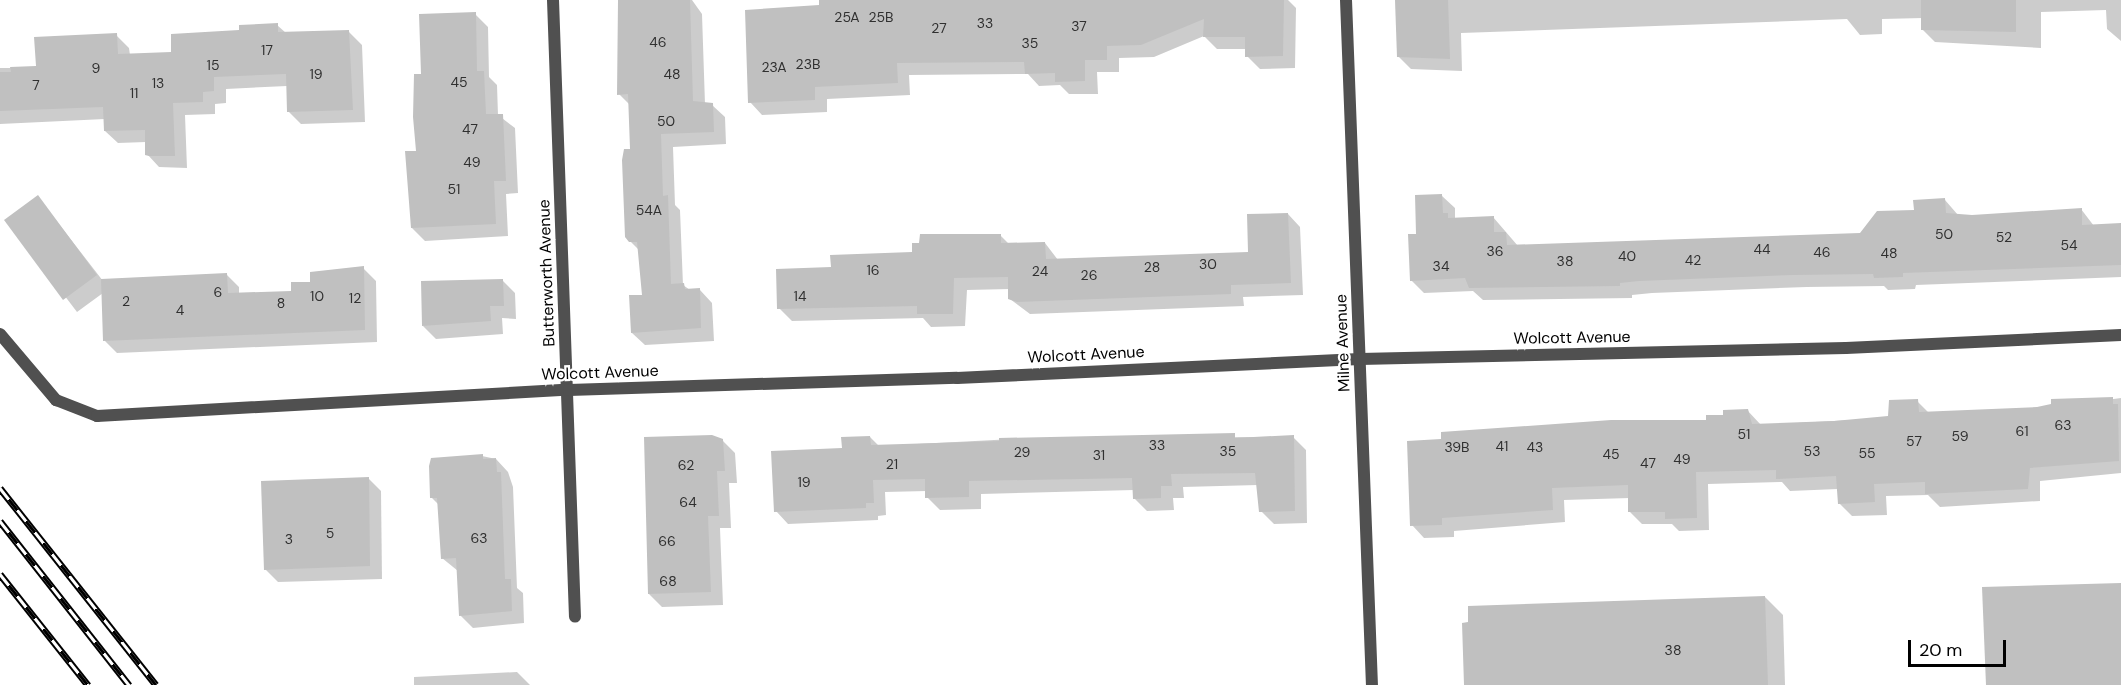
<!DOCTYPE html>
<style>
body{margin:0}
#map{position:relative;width:2121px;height:685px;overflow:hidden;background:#fff;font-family:"DM Sans",sans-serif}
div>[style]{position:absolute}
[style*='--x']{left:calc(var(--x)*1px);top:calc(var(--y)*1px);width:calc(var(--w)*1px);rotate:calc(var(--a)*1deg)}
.shadow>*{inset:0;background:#0003}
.building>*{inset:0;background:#c0c0c0}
.street>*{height:12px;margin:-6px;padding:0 6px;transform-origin:6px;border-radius:6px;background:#505050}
.rail>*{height:7px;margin-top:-3.5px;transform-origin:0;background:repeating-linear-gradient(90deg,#fff 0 14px,#000 0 28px);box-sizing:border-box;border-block:2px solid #000}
span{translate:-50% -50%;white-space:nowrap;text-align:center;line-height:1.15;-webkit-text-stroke:4.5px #fff;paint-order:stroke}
.number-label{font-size:14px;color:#303030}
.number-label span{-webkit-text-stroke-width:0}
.street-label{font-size:16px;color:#000}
.scale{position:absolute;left:1908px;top:640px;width:98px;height:27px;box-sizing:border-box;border:3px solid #000;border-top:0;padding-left:8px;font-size:18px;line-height:21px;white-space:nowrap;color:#000;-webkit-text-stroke:4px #fff;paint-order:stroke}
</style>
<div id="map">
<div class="shadow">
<div style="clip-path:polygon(619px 0,692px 0,702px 14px,705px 104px,712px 105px,725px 117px,726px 144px,673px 147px,675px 205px,680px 210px,683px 285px,690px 290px,700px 290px,712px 303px,714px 341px,645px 345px,632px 333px,644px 296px,639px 250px,630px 241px,630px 105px,619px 94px)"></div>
<div style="clip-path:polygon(821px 0,1288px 0,1296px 8px,1295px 68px,1260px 69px,1247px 56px,1247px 49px,1217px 49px,1204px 36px,1154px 57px,1119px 58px,1119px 72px,1097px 72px,1098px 94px,1069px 94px,1060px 85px,1039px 86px,1028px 74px,909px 75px,910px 95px,827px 99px,827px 112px,762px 115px,750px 102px,821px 6px)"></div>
<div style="clip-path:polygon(1397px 0,2121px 0,2121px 41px,2107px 29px,2106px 10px,2041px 12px,2041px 48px,1935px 42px,1922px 29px,1923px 18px,1882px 19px,1882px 34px,1860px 35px,1847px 19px,1461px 33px,1462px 71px,1411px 69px,1398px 56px)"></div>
<div style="clip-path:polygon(475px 14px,488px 27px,489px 77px,497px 85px,498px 115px,515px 128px,518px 193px,506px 194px,508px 236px,425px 241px,412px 228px,422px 76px)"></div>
<div style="clip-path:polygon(277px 25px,286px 33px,349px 32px,362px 45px,365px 122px,301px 124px,288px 111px,287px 86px,226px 89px,226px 103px,215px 104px,215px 114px,185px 115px,187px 168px,159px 167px,147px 154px,146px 142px,118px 143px,105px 131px,105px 119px,0 124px,0 68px,37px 68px,116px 35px,129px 48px,130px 55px,173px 53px)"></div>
<div style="clip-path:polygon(1442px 196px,1455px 208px,1455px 219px,1493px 217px,1518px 246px,1860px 235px,1945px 200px,1958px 215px,1972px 216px,2081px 209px,2094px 226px,2121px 225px,2121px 277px,1916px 285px,1915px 289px,1888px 290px,1884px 286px,1807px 287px,1652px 293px,1632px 295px,1632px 298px,1483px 300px,1473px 291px,1424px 293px,1411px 280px,1418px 235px)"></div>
<div style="clip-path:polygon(38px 197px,103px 281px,226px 274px,239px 287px,239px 294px,292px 293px,363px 268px,376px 281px,377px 342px,117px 353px,105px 341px,103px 293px,77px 312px,7px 220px)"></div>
<div style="clip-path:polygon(1288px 214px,1300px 227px,1303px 295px,1243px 297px,1244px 306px,1030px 314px,1010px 299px,1010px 289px,967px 290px,965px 326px,931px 327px,923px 318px,792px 321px,779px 308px,832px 269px,1000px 235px,1010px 245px,1045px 243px,1058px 260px,1250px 254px)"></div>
<div style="clip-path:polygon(502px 280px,515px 293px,516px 319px,502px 318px,503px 334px,436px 339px,423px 326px)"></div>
<div style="clip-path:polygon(2121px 398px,2121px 473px,2040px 481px,2040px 501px,1940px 507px,1928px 495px,1886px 496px,1887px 515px,1852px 516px,1839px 503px,1838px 489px,1790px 491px,1782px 482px,1708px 484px,1709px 530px,1679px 531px,1672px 524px,1642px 524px,1630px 512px,1630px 498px,1564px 500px,1565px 522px,1454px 531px,1454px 537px,1424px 538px,1412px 525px,1747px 410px,1761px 425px,1889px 418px,1917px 401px,1929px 413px,2038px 409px)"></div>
<div style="clip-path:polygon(870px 437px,879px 446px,1030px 438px,1293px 437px,1306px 450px,1307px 523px,1274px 524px,1261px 511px,1258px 485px,1183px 487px,1184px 498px,1173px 498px,1174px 510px,1147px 511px,1134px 498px,1134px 490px,981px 494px,981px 509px,940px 510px,927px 497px,927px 491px,885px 492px,886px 515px,878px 516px,878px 520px,788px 524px,776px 511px,843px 449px)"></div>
<div style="clip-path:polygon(722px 440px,735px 453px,737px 483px,729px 483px,731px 528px,720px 528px,723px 605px,662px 607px,649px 594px)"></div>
<div style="clip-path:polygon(482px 456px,496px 459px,508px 472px,513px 487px,517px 588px,523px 593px,524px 623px,473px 628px,460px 615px,458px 571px,442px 558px,439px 505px,432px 498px)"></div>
<div style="clip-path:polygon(369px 479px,381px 491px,382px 579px,278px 582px,265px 569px)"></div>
<div style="clip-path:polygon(1765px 597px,1783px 615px,1785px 685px,1465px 685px)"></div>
<div style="clip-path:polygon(517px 672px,530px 685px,414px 685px,414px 677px)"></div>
</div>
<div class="building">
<div style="clip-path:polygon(618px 0,690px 0,693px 101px,713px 103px,714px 132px,661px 134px,663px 196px,668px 195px,671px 284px,684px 283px,685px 289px,700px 288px,701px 328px,631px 333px,629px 295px,642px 295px,637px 242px,629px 242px,625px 237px,622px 160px,624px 149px,630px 149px,628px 94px,617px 95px)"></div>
<div style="clip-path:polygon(819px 0,1284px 0,1283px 56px,1245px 57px,1245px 37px,1203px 37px,1204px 19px,1141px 45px,1107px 46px,1107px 60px,1085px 60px,1085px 81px,1055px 82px,1055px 73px,1025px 74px,1024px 62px,897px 63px,898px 83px,815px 87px,815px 100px,748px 103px,745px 10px,819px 5px)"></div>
<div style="clip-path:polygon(1395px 0,1448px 0,1450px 59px,1397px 57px)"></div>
<div style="clip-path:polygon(1921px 0,2016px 0,2016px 32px,1921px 30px)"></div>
<div style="clip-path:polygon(476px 12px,477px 71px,484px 71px,486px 114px,503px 114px,506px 181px,494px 181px,496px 224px,411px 228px,405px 151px,416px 151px,413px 117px,414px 74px,421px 74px,419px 14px)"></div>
<div style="clip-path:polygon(278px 23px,278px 32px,349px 30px,353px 110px,287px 112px,286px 74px,214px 77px,214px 91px,203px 92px,203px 102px,173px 103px,175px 156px,149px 156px,145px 155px,145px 130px,104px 131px,103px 107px,0 111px,0 72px,11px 72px,10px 67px,36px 66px,34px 37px,117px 33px,118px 54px,171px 52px,171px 34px,239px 30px,239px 25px)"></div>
<div style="clip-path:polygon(1442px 194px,1443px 213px,1448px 213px,1448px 218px,1494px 216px,1494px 232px,1506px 232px,1507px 245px,1860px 233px,1877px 211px,1914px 210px,1913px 200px,1945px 198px,1946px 213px,1972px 215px,2082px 208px,2082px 225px,2121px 223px,2121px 265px,1903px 273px,1903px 277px,1874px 278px,1873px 274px,1793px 275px,1639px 281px,1620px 283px,1620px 286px,1469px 288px,1465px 278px,1410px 281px,1408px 234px,1416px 234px,1415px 195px)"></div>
<div style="clip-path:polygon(38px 195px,97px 275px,63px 300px,4px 220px)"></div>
<div style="clip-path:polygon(1288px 213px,1291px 283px,1231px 285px,1231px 294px,1017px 302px,1008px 299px,1008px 277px,954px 278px,953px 314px,917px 314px,917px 306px,777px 309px,776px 269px,831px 267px,830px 255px,912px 252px,912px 243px,919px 243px,920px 234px,1001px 234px,1001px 243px,1045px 242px,1046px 259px,1248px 252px,1247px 214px)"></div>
<div style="clip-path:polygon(364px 266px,365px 330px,103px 341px,101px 279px,227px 273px,228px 293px,291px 291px,291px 282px,310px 282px,310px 272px)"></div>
<div style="clip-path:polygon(503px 279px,504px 306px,490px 306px,491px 321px,422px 326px,421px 281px)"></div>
<div style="clip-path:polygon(2113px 397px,2113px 404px,2118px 404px,2119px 461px,2030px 468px,2028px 489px,1925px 494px,1925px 482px,1874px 484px,1875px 502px,1838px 504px,1836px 476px,1776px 479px,1776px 470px,1696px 472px,1697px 518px,1665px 519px,1665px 512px,1628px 512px,1628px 485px,1552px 488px,1553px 510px,1442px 518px,1442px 525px,1410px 526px,1407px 441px,1441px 439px,1441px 432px,1611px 420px,1706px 420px,1706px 415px,1723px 415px,1723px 410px,1748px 409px,1752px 424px,1834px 421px,1888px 416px,1889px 400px,1918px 399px,1919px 412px,2037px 407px,2051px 404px,2051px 399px)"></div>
<div style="clip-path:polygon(1235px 433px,1235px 438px,1294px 435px,1295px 511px,1259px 512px,1255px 473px,1171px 474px,1172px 486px,1161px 486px,1161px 498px,1133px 499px,1132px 478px,969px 481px,969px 497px,925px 498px,925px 479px,873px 480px,874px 503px,866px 503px,866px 508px,774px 512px,771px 451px,842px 448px,841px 437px,870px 436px,871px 445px,999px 441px,999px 438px)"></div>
<div style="clip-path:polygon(712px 435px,723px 439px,725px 471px,717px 471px,719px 516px,708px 516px,711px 592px,648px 594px,644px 437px)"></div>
<div style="clip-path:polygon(483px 454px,483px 459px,496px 458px,497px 472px,501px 472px,505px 579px,511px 579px,512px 611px,459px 616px,456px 558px,441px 559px,437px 498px,430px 498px,429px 466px,431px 458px)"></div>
<div style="clip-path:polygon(369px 477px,370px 566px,264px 570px,261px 481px)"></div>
<div style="clip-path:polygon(2121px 583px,2121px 685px,1986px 685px,1982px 587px)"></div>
<div style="clip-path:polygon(1765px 596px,1768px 685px,1464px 685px,1462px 623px,1468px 622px,1468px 606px)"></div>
</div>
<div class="street">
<div style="--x:553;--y:0;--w:617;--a:87.96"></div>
<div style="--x:1346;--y:0;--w:685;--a:87.83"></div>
<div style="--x:0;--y:334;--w:87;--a:49.7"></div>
<div style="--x:56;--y:400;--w:44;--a:21.3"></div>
<div style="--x:97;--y:416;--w:473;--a:-3.2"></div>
<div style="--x:569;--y:390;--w:388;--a:-1.8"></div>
<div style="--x:957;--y:378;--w:403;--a:-2.7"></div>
<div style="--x:1360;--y:359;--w:486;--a:-1.3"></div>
<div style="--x:1846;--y:348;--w:275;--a:-2.7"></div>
</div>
<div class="rail">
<div style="--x:0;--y:488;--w:251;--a:51.6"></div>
<div style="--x:0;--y:521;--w:209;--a:51.8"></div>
<div style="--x:0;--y:574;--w:142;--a:51.6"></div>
</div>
<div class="number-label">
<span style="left:847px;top:17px">25A</span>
<span style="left:881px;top:17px">25B</span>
<span style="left:985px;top:23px">33</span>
<span style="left:1079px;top:26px">37</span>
<span style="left:939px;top:28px">27</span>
<span style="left:658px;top:42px">46</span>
<span style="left:1030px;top:43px">35</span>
<span style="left:267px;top:50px">17</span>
<span style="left:808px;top:64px">23B</span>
<span style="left:213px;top:65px">15</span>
<span style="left:774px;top:67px">23A</span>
<span style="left:96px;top:68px">9</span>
<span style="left:316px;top:74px">19</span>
<span style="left:672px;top:74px">48</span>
<span style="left:459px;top:82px">45</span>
<span style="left:158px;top:83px">13</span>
<span style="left:36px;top:85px">7</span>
<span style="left:134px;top:93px">11</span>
<span style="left:666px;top:121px">50</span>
<span style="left:470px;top:129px">47</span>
<span style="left:472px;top:162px">49</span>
<span style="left:454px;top:189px">51</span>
<span style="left:649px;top:210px">54A</span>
<span style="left:1944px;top:234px">50</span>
<span style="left:2004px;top:237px">52</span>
<span style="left:2069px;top:245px">54</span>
<span style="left:1762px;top:249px">44</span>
<span style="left:1495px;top:251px">36</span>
<span style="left:1822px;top:252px">46</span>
<span style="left:1889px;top:253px">48</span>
<span style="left:1627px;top:256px">40</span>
<span style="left:1693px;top:260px">42</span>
<span style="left:1565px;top:261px">38</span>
<span style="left:1208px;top:264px">30</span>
<span style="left:1441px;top:266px">34</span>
<span style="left:1152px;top:267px">28</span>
<span style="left:873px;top:270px">16</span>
<span style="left:1040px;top:271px">24</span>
<span style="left:1089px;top:275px">26</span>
<span style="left:218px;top:292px">6</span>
<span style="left:317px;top:296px">10</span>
<span style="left:800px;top:296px">14</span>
<span style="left:355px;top:298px">12</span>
<span style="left:126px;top:301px">2</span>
<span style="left:281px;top:303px">8</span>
<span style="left:180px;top:310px">4</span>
<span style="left:2063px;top:425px">63</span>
<span style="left:2022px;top:431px">61</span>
<span style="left:1744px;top:434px">51</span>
<span style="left:1960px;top:436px">59</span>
<span style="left:1914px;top:441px">57</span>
<span style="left:1157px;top:445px">33</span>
<span style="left:1502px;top:446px">41</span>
<span style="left:1457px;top:447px">39B</span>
<span style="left:1535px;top:447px">43</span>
<span style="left:1228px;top:451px">35</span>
<span style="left:1812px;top:451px">53</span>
<span style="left:1022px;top:452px">29</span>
<span style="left:1867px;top:453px">55</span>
<span style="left:1611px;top:454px">45</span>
<span style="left:1099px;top:455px">31</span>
<span style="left:1682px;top:459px">49</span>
<span style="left:1648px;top:463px">47</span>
<span style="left:892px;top:464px">21</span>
<span style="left:686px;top:465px">62</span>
<span style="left:804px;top:482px">19</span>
<span style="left:688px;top:502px">64</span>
<span style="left:330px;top:533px">5</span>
<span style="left:479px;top:538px">63</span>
<span style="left:289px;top:539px">3</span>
<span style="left:667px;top:541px">66</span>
<span style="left:668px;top:581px">68</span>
<span style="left:1673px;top:650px">38</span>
</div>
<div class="street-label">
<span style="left:547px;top:273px;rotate:-92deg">Butterworth Avenue</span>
<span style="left:1572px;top:338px;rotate:-1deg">Wolcott Avenue</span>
<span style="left:1343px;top:343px;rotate:-92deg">Milne Avenue</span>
<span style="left:1086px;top:355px;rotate:-3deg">Wolcott Avenue</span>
<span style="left:600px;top:373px;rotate:-2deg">Wolcott Avenue</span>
</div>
<div class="scale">20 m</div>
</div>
